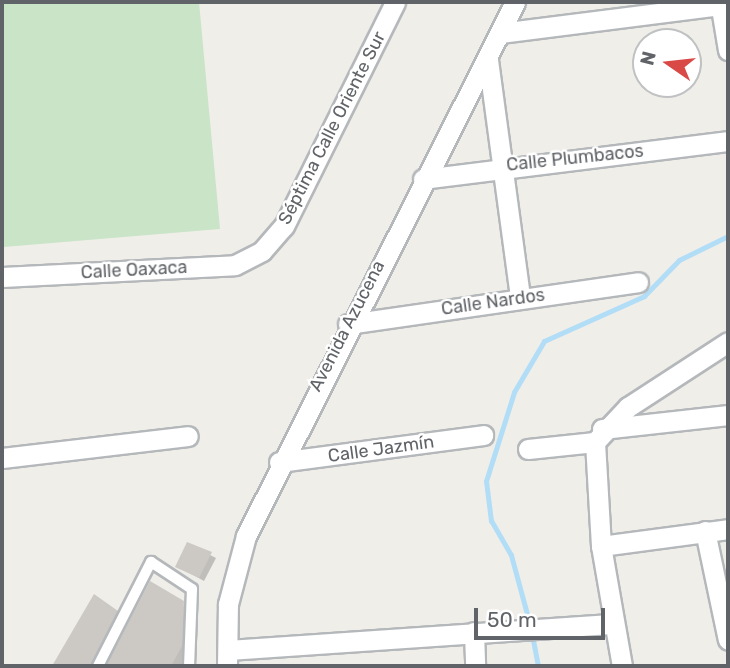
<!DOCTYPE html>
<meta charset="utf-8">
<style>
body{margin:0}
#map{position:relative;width:730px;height:668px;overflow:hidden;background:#f0eee9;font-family:Rubik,sans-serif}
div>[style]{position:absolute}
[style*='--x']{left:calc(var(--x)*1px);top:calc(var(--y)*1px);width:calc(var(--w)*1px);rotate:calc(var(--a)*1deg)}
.green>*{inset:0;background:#cae4c8}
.shadow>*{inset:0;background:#0003}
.stream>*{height:5px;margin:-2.5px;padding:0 2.5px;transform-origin:2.5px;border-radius:2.5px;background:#b2ddf7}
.building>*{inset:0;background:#ccc9c5}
.roads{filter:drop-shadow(2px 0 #b5b8bb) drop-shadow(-2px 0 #b5b8bb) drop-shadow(0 2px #b5b8bb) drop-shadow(0 -2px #b5b8bb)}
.lane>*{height:10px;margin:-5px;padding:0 5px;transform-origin:5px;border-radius:5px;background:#fff}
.street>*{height:19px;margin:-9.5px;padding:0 9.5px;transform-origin:9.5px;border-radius:9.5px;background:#fff}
span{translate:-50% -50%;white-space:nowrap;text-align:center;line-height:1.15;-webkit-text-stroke:5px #fff;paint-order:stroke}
.street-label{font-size:18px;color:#606367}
.frame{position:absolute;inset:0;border:4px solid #606367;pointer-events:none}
.north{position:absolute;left:632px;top:28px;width:70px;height:70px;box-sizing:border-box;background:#fff;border:2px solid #bfc1c2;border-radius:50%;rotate:284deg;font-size:19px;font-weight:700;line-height:28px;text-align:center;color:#606367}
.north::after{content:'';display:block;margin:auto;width:24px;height:32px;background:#d94946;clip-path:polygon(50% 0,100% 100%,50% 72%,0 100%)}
.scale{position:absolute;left:474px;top:608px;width:131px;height:32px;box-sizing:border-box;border:4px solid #606367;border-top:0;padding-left:9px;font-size:21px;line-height:24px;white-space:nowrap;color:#606367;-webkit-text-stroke:5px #fff;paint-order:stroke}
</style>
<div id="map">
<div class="green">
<div style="clip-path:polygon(2px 2px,199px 2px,220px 229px,4px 247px)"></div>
</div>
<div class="shadow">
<div style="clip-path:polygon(188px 544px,216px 558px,204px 581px,177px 566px)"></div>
<div style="clip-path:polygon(150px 583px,193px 612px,185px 666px,107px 666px)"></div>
<div style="clip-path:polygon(94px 597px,124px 619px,99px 666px,54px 666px)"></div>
</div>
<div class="stream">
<div style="--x:530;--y:625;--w:73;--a:-105.2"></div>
<div style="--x:511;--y:555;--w:39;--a:-120"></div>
<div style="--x:491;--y:521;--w:40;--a:-97.1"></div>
<div style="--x:486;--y:481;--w:93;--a:-72.5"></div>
<div style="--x:514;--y:392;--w:59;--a:-59.5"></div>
<div style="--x:544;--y:341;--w:110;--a:-24.2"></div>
<div style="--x:644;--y:296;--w:50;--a:-45.8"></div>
<div style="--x:679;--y:260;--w:55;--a:-26.1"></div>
<div style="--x:532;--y:635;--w:32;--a:79"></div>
</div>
<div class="building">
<div style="clip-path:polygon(187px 542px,212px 552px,199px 578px,175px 567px)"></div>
<div style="clip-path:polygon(150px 581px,184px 601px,182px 646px,171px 666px,106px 666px)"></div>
<div style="clip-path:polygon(94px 594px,118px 611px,91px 666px,52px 666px)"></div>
</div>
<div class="roads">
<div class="lane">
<div style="--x:98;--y:666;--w:117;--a:-63"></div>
<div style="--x:151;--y:562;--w:49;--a:33.4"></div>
<div style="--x:192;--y:589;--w:77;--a:92.2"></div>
</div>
<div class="street">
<div style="--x:720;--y:2;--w:49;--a:80.5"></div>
<div style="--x:500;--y:33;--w:230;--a:-7.2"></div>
<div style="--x:488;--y:60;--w:240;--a:82.3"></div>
<div style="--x:423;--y:179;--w:307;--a:-7.1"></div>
<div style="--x:2;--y:277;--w:233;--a:-2.9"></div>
<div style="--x:235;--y:265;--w:30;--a:-27"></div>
<div style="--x:262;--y:251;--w:33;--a:-49"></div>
<div style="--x:284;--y:226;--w:250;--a:-63.6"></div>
<div style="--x:348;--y:324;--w:293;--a:-8.2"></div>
<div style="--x:602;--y:429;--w:127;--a:-6.3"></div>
<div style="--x:528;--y:449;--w:67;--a:-6"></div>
<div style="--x:2;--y:458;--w:187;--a:-6.7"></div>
<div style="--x:279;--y:462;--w:206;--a:-7.5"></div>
<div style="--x:705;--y:531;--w:111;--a:78.1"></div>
<div style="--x:601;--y:546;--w:128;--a:-7.6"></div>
<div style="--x:474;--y:632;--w:34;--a:88"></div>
<div style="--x:228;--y:650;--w:387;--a:-3.9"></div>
<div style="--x:227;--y:666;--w:62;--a:-89.1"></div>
<div style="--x:228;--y:604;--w:70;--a:-75.2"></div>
<div style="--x:246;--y:536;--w:598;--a:-63.26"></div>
<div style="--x:622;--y:666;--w:122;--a:-99.9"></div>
<div style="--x:601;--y:546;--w:104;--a:-93.3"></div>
<div style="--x:595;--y:442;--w:48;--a:-46.7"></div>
<div style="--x:628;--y:407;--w:119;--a:-33"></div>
</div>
</div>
<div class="street-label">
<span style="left:332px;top:128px;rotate:-63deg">Séptima Calle Oriente Sur</span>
<span style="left:575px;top:158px;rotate:-6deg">Calle Plumbacos</span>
<span style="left:134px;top:270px;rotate:-3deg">Calle Oaxaca</span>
<span style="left:493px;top:302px;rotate:-8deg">Calle Nardos</span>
<span style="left:347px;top:326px;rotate:-63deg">Avenida Azucena</span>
<span style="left:381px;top:449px;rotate:-8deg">Calle Jazmín</span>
</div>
<div class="frame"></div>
<div class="north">N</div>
<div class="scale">50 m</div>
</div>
